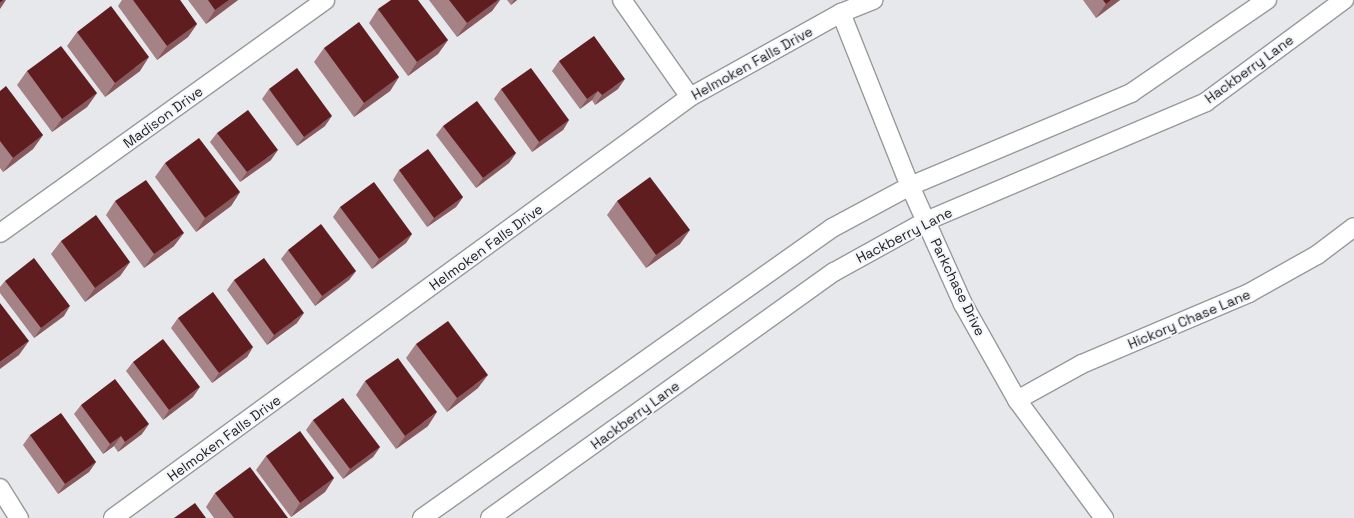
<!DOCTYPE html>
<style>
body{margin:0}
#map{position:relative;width:1354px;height:518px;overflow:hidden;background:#e7e8ec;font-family:"Space Grotesk",sans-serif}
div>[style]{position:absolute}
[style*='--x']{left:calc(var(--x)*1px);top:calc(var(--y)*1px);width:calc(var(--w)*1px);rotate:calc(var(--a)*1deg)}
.roads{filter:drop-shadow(1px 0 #98999d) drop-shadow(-1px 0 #98999d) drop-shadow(0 1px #98999d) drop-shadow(0 -1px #98999d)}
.minor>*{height:18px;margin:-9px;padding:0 9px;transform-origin:9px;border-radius:9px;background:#fff}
.wall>*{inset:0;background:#a48286}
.shaded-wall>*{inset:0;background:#885a5d}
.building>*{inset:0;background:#601d20}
span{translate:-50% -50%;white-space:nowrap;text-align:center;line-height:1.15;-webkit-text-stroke:4px #f4f5f9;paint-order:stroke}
.street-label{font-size:14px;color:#222223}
</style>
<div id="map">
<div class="roads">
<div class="minor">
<div style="--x:622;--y:0;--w:118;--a:55"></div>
<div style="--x:841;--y:13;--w:186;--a:68.3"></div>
<div style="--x:910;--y:186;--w:129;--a:65.8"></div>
<div style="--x:963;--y:304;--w:110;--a:60.6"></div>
<div style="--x:1017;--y:400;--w:147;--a:53.6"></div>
<div style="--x:0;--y:233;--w:400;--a:-35.6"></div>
<div style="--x:1017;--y:400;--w:74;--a:-29"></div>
<div style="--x:1082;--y:364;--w:181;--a:-23"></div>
<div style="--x:1249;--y:293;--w:78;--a:-29.2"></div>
<div style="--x:1317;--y:255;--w:46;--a:-37.1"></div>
<div style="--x:0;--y:488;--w:36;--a:58"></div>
<div style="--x:113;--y:518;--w:714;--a:-36.12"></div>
<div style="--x:690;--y:97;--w:173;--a:-29.1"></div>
<div style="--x:841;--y:13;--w:35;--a:-22"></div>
<div style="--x:422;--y:518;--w:502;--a:-35.27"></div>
<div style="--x:832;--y:228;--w:89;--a:-28.3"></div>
<div style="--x:910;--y:186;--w:240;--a:-22.8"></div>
<div style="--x:1131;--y:93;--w:165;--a:-34.4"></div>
<div style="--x:490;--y:518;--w:423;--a:-35.6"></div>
<div style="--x:834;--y:272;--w:105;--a:-29"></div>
<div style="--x:926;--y:221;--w:304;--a:-23"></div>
<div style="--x:1206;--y:102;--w:172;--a:-36.5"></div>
</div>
</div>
<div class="wall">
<div style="clip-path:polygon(122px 0,180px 0,197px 24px,188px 37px,157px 60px,118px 6px)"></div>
<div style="clip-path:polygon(188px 0,238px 0,206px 24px)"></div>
<div style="clip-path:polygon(429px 0,500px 0,492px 11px,457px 37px)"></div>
<div style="clip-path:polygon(507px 0,517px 0,511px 5px)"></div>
<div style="clip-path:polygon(1083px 0,1120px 0,1096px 18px)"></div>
<div style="clip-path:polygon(378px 9px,448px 40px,438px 54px,408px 76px,369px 23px)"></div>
<div style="clip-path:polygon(77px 32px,140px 71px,105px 97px,67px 46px)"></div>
<div style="clip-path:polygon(324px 48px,399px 77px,390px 91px,354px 117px,314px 62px)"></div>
<div style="clip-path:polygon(559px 61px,618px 89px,595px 105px,592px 100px,580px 109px,552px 71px)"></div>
<div style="clip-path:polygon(27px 71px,97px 93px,87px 107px,52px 132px,17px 85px)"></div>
<div style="clip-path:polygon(269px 89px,325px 126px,297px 146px,262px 99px)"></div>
<div style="clip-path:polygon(501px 89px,569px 120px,563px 130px,532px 152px,494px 99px)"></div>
<div style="clip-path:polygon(0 91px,43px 135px,33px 149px,3px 172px,0 168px)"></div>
<div style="clip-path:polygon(443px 126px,516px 153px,509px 163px,476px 188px,436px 135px)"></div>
<div style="clip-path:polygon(217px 133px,271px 160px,240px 182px,210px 142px)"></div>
<div style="clip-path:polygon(165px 163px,240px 192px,231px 206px,196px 232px,155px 177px)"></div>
<div style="clip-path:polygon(399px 170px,463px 197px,456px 207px,427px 227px,393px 180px)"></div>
<div style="clip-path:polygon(115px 201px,174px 246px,144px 268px,106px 215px)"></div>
<div style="clip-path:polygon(617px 201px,680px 244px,646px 268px,607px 215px)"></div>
<div style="clip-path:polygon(340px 207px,412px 234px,406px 243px,372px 269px,333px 217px)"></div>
<div style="clip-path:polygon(61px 241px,130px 262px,120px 276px,85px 302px,51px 254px)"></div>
<div style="clip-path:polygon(288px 250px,356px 271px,349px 280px,315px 306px,281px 259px)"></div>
<div style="clip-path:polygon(234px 280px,297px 323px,267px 345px,227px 290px)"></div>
<div style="clip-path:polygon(5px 281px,64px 316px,34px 338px,0 293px,0 287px)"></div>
<div style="clip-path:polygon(178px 318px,253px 347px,247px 357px,212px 383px,171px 328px)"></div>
<div style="clip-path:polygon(416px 344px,478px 388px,447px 412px,406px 358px)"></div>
<div style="clip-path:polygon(133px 362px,193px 397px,163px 420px,126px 371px)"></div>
<div style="clip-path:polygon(365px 381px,428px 426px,396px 449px,356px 395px)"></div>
<div style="clip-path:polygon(81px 405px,142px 434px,118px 452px,114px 446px,103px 454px,74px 414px)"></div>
<div style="clip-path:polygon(313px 420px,380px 447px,373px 457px,343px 479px,306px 430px)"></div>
<div style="clip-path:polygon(30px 435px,96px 462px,89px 472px,58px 494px,23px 445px)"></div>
<div style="clip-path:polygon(266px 456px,334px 478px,325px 492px,291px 517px,256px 470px)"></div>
<div style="clip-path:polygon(215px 493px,288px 518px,214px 518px,206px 507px)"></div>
</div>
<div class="shaded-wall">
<div style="clip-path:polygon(4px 0,6px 0,0 9px,0 3px)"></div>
<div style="clip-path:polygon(229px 0,238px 0,206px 24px,215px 10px)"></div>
<div style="clip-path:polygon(498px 0,500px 0,492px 11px,457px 37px,467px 23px)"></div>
<div style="clip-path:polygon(514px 0,517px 0,511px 5px)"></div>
<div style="clip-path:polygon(1111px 0,1120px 0,1096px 18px,1106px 4px)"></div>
<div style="clip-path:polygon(197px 24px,188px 37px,157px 60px,167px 46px)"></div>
<div style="clip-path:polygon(448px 40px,438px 54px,408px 76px,417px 62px)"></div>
<div style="clip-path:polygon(149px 57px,140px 71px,105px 97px,115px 83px)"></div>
<div style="clip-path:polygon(399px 77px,390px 91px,354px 117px,364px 103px)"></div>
<div style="clip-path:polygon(625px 79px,618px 89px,595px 105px,602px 95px)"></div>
<div style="clip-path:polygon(598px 91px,592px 100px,580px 109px,587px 99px)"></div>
<div style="clip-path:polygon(97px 93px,87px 107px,52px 132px,62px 119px)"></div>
<div style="clip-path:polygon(332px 116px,325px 126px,297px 146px,304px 137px)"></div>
<div style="clip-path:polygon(569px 120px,563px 130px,532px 152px,539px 142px)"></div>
<div style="clip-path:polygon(43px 135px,33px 149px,3px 172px,13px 158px)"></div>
<div style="clip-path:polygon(278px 150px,271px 160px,240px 182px,247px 172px)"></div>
<div style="clip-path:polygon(516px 153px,509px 163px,476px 188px,483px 178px)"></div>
<div style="clip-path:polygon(240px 192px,231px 206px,196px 232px,205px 218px)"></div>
<div style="clip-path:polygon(463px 197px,456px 207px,427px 227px,434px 218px)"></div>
<div style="clip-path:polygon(690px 230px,680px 244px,646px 268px,656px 255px)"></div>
<div style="clip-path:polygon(184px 233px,174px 246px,144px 268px,154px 254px)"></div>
<div style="clip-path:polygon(412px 234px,406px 243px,372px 269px,379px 259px)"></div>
<div style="clip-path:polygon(130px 262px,120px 276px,85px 302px,95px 288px)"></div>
<div style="clip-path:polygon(356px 271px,349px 280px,315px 306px,322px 296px)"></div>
<div style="clip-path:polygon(70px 306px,64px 316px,34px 338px,41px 328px)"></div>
<div style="clip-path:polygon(304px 313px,297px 323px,267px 345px,274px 335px)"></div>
<div style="clip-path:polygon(29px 341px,19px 355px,0 369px,0 362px)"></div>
<div style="clip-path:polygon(253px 347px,247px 357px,212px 383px,219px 373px)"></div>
<div style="clip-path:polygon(488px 375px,478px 388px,447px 412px,457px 398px)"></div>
<div style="clip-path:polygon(200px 387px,193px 397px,163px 420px,169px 410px)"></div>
<div style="clip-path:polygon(437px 412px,428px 426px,396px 449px,405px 436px)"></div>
<div style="clip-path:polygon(149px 424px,142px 434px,118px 452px,125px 442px)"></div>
<div style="clip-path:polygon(121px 436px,114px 446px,103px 454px,110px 444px)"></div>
<div style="clip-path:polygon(380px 447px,373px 457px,343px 479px,350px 469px)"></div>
<div style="clip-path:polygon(96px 462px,89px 472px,58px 494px,65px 484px)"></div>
<div style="clip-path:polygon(334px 478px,325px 492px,291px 517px,300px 503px)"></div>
</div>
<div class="building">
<div style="clip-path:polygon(0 0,4px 0,0 3px)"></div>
<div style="clip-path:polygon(133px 0,180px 0,197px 24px,167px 46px)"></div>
<div style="clip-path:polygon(208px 0,229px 0,215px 10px)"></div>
<div style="clip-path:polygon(391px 0,418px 0,448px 40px,417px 62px,378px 9px)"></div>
<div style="clip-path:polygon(449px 0,498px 0,467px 23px)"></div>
<div style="clip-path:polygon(1103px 0,1111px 0,1106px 4px)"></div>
<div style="clip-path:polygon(111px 6px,149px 57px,115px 83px,77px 32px)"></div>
<div style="clip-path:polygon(359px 22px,399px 77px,364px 103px,324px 48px)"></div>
<div style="clip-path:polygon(594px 36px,625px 79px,602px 95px,598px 91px,587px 99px,559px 61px)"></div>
<div style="clip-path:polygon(61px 46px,97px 93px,62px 119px,27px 71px)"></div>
<div style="clip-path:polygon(297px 68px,332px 116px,304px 137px,269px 89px)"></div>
<div style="clip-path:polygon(531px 68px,569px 120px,539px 142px,501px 89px)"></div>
<div style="clip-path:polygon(6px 86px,43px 135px,13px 158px,0 141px,0 91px)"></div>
<div style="clip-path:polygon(477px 101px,516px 153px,483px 178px,443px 126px)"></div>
<div style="clip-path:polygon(248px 110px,278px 150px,247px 172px,217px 133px)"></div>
<div style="clip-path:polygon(199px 138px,240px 192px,205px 218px,165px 163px)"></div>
<div style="clip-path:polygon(428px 149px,463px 197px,434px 218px,399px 170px)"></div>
<div style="clip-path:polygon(650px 177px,690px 230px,656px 255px,617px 201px)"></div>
<div style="clip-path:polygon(146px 180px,184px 233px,154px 254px,115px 201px)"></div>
<div style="clip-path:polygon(374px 182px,412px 234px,379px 259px,340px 207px)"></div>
<div style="clip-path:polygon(96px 215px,130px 262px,95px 288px,61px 241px)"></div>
<div style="clip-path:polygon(321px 224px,356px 271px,322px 296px,288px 250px)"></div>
<div style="clip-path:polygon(34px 258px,70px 306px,41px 328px,5px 281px)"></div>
<div style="clip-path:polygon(264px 258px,304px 313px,274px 335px,234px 280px)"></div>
<div style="clip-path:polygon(213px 292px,253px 347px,219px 373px,178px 318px)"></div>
<div style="clip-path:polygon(0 303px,29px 341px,0 362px)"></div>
<div style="clip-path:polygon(448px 321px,488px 375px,457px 398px,416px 344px)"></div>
<div style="clip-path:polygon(163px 339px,200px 387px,169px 410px,133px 362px)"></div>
<div style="clip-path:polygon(398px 358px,437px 412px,405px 436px,365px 381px)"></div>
<div style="clip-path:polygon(115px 379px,149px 424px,125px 442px,121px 436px,110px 444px,81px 405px)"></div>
<div style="clip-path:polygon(343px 398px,380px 447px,350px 469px,313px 420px)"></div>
<div style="clip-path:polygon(61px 413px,96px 462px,65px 484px,30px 435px)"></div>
<div style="clip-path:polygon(300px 431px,334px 478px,300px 503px,266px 456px)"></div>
<div style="clip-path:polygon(250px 467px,288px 518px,234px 518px,215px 493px)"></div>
<div style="clip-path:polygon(195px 503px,206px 518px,174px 518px)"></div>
</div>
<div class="street-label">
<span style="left:752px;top:63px;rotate:-29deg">Helmoken Falls Drive</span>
<span style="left:1249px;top:69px;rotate:-36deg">Hackberry Lane</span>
<span style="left:163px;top:117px;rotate:-36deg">Madison Drive</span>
<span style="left:904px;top:235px;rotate:-27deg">Hackberry Lane</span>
<span style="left:486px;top:247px;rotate:-36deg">Helmoken Falls Drive</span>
<span style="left:958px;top:287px;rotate:64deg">Parkchase Drive</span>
<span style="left:1189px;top:319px;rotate:-23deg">Hickory Chase Lane</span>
<span style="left:635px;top:415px;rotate:-36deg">Hackberry Lane</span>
<span style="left:224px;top:438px;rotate:-36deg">Helmoken Falls Drive</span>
</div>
</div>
